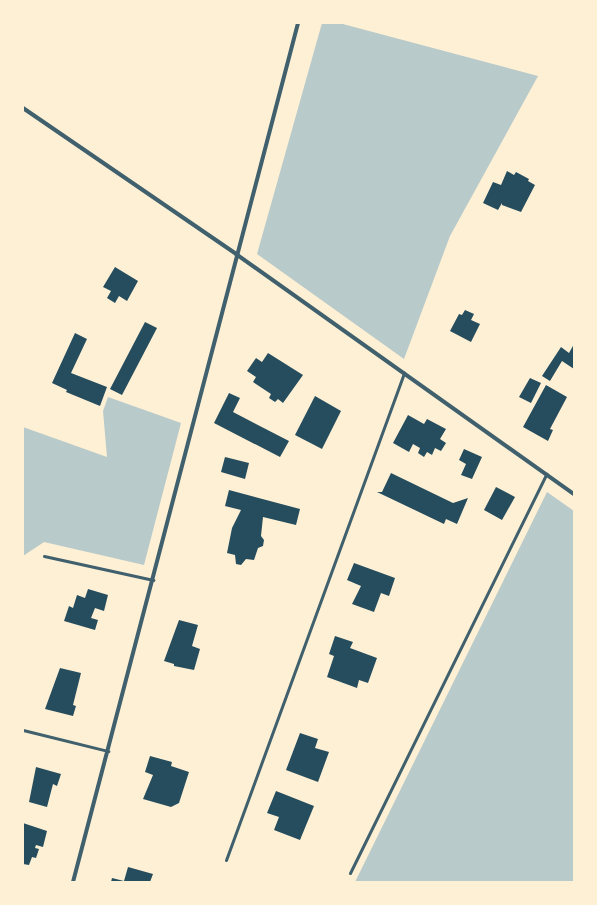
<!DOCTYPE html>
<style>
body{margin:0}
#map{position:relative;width:597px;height:905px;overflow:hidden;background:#fdf0d5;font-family:Figtree,sans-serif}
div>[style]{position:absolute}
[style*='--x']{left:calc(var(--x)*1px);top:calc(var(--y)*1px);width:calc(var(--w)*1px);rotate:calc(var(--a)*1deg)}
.green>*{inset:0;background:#b9caca}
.building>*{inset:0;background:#264d5e}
.service>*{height:3px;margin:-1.5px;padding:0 1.5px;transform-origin:1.5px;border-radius:1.5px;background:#3f606c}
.minor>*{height:4px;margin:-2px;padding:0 2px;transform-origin:2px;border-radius:2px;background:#3f606c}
span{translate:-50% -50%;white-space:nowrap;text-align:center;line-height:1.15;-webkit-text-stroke:3.5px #fdf0d5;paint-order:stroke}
.frame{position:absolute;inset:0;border:24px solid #fdf0d5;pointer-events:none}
</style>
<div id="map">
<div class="green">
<div style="clip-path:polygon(322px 23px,339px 23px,538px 76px,450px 236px,404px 359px,257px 254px)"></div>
<div style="clip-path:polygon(108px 397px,181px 423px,144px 565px,44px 542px,23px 556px,23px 427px,107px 457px,103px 411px)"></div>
<div style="clip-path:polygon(547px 492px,574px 511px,574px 882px,355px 882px)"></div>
</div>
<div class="building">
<div style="clip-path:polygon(507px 171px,514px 175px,516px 172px,529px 179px,528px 181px,535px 185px,521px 212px,502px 205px,502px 203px,498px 210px,483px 203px,493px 182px,501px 185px)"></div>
<div style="clip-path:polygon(115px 267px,138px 281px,127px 301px,119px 296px,115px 303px,107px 298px,111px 291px,103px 287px)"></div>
<div style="clip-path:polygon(465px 310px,474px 314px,471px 320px,480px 324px,471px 342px,450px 331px,459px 314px,462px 315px)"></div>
<div style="clip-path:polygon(145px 322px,157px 328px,122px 395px,110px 389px)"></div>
<div style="clip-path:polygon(75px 333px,87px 339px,71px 373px,107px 387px,100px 406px,66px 392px,67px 390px,52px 383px)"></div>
<div style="clip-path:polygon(574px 344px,574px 369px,562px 361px,550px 381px,542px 376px,561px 347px,569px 353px)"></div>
<div style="clip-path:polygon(268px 353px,303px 375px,283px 403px,278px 399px,275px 402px,269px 398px,271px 394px,253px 382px,256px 377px,247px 371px,256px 358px,262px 362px)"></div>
<div style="clip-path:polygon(530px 378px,541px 383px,531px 403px,519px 397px)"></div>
<div style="clip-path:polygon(546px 385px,567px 397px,550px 429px,553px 430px,548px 441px,523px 427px)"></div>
<div style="clip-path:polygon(229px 393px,240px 398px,233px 412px,289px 441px,280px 457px,214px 423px)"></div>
<div style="clip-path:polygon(315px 396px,341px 411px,322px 449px,295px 435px)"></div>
<div style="clip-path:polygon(408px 415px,424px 424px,427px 419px,446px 429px,440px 439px,446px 443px,441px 451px,435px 448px,432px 455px,427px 452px,424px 457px,418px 453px,420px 448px,413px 444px,409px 452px,393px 443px)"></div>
<div style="clip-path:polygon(464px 449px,482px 457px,472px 479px,461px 475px,466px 464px,459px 460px)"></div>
<div style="clip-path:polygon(225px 457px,249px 463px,245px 479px,221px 472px)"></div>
<div style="clip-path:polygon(391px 473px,453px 503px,468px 498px,457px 524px,446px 519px,444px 524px,377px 492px,382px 492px)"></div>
<div style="clip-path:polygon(496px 487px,515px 497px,502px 520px,484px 510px)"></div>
<div style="clip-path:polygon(229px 490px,300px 509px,296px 525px,263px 517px,261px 536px,264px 540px,263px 546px,258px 548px,254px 560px,246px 559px,241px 565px,236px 564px,235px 555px,227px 553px,232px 528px,241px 510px,225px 506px)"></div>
<div style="clip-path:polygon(354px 563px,395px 578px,389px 596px,381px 593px,374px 612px,352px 604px,361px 586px,347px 580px)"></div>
<div style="clip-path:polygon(88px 589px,108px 595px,104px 611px,95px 608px,91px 618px,98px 620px,95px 630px,64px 621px,69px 606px,73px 608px,77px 595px,85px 598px)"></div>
<div style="clip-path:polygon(179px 620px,198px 625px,192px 646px,200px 649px,194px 670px,174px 666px,174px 664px,164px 661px)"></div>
<div style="clip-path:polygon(335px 636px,353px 642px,350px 648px,377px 658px,368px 683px,359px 680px,357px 688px,327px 677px,334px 656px,329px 654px)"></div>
<div style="clip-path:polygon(60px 668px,81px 673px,73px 705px,76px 706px,73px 716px,45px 709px)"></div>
<div style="clip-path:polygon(300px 733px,318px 739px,315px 748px,329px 752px,318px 782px,286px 770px)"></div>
<div style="clip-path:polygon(150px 756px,172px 762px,171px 766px,189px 772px,179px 803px,171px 807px,143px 799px,153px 775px,145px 772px)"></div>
<div style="clip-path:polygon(36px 767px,61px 774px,57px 786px,53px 784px,47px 807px,29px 802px)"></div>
<div style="clip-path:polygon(276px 791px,314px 806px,300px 840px,274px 830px,279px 817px,267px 813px)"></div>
<div style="clip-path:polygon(23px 823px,47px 831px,43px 847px,36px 845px,35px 848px,39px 849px,36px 858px,32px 857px,29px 865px,23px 864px)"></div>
<div style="clip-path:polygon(128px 867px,153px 874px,150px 882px,111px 882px,112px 878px,124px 881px)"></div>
</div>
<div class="service">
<div style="--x:44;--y:556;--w:112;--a:12.4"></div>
<div style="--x:23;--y:730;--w:88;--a:13.9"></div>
<div style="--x:226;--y:860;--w:519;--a:-69.92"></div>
<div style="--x:350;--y:873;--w:445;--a:-63.8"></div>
</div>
<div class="minor">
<div style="--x:23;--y:108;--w:258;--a:34.4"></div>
<div style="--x:236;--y:254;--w:415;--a:35.4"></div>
<div style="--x:73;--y:882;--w:888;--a:-75.32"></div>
</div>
<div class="frame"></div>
</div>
